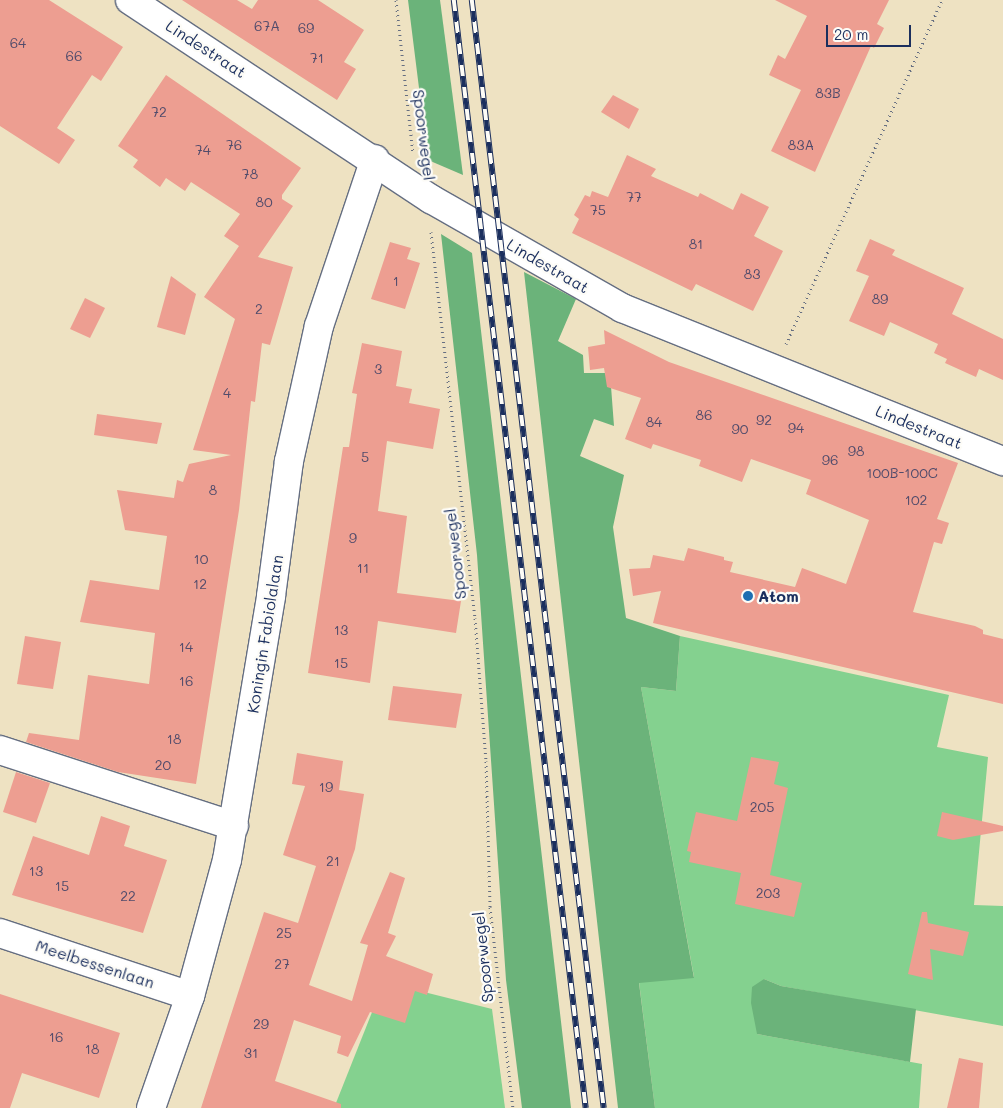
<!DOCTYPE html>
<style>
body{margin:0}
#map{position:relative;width:1003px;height:1108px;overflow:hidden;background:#eee2c2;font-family:Mali,sans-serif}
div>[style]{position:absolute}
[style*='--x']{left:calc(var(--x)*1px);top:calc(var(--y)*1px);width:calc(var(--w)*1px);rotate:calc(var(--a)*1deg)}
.green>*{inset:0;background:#84d18f}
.forest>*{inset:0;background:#6bb37a}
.building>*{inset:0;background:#ed9e91}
.path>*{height:3px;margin-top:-1.5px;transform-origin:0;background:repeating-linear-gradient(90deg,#656e81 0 1px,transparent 0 5px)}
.roads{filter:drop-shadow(1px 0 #656e81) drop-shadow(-1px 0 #656e81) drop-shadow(0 1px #656e81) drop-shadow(0 -1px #656e81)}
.minor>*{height:28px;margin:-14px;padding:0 14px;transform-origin:14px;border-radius:14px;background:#fff}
.rail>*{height:5.5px;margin-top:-2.75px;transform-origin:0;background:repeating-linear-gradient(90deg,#fdfcf7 0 11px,#1b2f5e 0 22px);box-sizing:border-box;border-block:1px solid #1b2f5e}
.dots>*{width:14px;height:14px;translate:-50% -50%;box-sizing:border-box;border:2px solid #fdfcf7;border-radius:50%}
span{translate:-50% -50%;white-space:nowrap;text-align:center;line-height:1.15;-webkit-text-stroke:4.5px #fdfcf7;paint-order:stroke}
.number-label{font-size:14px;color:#504b6b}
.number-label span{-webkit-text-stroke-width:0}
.street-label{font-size:16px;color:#1b2f5e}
.poi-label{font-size:16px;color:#1b2f5e;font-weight:700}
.left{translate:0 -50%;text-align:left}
.scale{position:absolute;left:826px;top:25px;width:85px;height:22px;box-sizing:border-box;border:2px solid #1b2f5e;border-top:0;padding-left:6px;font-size:15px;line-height:18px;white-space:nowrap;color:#1b2f5e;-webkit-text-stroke:4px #fdfcf7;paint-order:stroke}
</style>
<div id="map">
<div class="green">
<div style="clip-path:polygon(680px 636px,949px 695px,937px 747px,988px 757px,974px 905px,1003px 906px,1003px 1026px,781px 986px,764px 979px,757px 1034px,922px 1064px,919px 1108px,655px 1108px,639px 982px,694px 977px,641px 687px,676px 691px)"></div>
<div style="clip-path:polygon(384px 982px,492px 1009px,505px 1108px,334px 1108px)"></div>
</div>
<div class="forest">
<div style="clip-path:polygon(408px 0,440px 0,463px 175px,428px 160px)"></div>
<div style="clip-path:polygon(441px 234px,472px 253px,571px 1108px,522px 1108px,506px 980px,477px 555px)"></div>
<div style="clip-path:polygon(524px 272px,576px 299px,558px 341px,583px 355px,584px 373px,610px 373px,614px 426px,594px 419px,580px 456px,624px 475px,613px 527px,626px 618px,680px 636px,676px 691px,641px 687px,694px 978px,639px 983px,655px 1108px,618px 1108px)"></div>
<div style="clip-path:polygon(764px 979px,781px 986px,916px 1009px,910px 1062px,757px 1034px,751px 1003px,752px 987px)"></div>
</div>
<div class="building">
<div style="clip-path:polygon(0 0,49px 0,123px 47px,101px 81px,92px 75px,57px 128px,75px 140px,59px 164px,0 126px)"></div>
<div style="clip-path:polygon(182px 0,237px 0,252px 9px,258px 0,318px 0,364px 30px,344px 62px,356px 69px,337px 100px)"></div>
<div style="clip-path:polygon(775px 0,889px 0,877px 24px,884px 28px,874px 48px,871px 46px,815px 172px,771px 151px,801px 90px,769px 75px,778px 55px,785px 59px,807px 16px)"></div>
<div style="clip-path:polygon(166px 75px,301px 168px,282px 195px,282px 199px,293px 206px,258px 257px,293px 267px,270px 345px,262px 343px,255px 402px,251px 401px,239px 510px,196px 784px,118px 772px,26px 742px,29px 733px,79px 740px,88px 675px,149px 684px,155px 633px,80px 622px,90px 580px,159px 590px,167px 536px,125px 530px,117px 490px,174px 498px,177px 480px,183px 482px,189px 464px,231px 455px,193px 450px,235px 319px,204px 297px,239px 246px,224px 236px,240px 214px,191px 182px,185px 191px,166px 178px,160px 187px,133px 167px,138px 160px,118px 146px)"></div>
<div style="clip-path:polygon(613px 95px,639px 109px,629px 129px,601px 112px)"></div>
<div style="clip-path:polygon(627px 155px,656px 169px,651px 176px,698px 197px,700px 193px,733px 210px,741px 193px,769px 207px,754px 236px,783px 251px,753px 311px,696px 284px,692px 291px,572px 233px,579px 219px,574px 215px,585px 195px,590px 197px,592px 191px,608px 197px)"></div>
<div style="clip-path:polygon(870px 239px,895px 250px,892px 255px,964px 288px,952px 314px,1003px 339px,1003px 380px,979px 369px,976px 377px,945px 363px,947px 359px,934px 353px,938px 344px,890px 322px,884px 336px,849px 321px,869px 276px,856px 271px)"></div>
<div style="clip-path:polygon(390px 242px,411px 248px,407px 259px,420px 263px,405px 309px,371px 299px)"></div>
<div style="clip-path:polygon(171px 276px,196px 294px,185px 335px,157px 327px)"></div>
<div style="clip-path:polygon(85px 298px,105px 308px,90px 338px,70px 329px)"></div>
<div style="clip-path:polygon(604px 330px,669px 362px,958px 463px,937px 519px,949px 523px,942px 544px,934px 542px,913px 612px,975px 626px,983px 630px,983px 634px,1003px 639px,1003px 704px,653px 623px,661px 591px,633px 596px,629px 569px,650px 568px,653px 555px,684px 561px,688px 548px,724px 557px,724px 560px,733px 562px,730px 572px,795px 587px,802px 568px,846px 584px,869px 520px,806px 494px,811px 480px,751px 459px,742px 482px,699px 466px,701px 460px,653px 444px,651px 449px,625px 439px,641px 398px,607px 387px,604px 368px,590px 370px,588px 347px,605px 344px)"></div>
<div style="clip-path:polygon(362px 343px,402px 351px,396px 386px,412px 389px,409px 403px,440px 409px,433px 449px,387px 441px,378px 511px,407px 516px,397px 593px,461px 601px,456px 633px,378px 621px,370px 683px,308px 673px,343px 447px,349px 447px,357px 394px,352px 393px)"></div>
<div style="clip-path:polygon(97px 414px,162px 423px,157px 444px,94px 435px)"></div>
<div style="clip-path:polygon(25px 636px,61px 642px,53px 689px,17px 684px)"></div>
<div style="clip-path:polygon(393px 686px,462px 694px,456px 728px,388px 720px)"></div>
<div style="clip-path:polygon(297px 753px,343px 761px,339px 790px,364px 794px,355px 849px,309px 985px,352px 1001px,368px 945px,360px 943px,390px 872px,405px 878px,388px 933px,396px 936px,386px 956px,433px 974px,427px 995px,415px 991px,405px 1023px,370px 1012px,348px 1057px,337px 1053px,341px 1036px,294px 1020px,275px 1081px,341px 1104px,341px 1108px,201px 1108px,264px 912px,298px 923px,316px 866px,283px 855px,305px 786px,292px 784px)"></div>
<div style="clip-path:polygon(751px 757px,779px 762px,774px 784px,788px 788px,770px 875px,802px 883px,794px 917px,735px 904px,741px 873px,689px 862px,691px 852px,687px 851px,696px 812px,737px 821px)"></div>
<div style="clip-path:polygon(16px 772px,50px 783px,36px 823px,3px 812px)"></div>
<div style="clip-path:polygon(942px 812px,1003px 826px,1003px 831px,953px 840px,937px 836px)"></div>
<div style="clip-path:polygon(101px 816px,130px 826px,124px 846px,167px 860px,143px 933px,12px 895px,33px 836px,89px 855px)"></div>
<div style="clip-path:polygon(922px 912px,927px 912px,928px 923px,969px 932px,963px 956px,930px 949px,933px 980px,908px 974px)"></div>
<div style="clip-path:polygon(0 994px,120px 1033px,99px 1098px,22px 1073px,10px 1108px,0 1108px)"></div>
<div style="clip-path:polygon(959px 1058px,983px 1063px,979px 1108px,947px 1108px)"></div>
</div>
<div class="path">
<div style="--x:396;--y:0;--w:154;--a:83.7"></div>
<div style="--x:431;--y:232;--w:388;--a:83.5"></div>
<div style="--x:475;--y:618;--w:143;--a:85.6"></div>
<div style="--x:486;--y:761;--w:146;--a:88.4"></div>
<div style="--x:490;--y:907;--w:202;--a:83.5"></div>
<div style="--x:786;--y:344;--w:378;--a:-65.6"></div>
</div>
<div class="roads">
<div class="minor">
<div style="--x:130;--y:0;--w:361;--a:33.5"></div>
<div style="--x:431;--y:199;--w:220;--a:29.7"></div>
<div style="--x:622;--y:308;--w:411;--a:21.9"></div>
<div style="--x:0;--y:750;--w:246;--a:18"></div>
<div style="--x:0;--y:933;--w:200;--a:18.3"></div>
<div style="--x:151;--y:1108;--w:119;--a:-70.8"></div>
<div style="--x:190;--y:996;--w:141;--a:-74.8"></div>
<div style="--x:227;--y:860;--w:268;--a:-80.5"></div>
<div style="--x:271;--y:596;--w:136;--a:-82.4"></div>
<div style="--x:289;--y:461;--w:138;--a:-77.5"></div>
<div style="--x:319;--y:326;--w:176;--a:-71.5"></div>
</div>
</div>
<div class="rail">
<div style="--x:454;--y:0;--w:1116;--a:83.21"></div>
<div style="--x:472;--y:0;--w:1116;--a:83.21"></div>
</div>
<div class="dots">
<div style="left:748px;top:596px;background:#1f6fb2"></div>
</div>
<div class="number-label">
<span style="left:267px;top:26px">67A</span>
<span style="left:306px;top:28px">69</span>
<span style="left:18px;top:43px">64</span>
<span style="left:74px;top:56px">66</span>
<span style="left:317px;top:58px">71</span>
<span style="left:828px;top:93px">83B</span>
<span style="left:159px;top:112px">72</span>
<span style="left:234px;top:145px">76</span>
<span style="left:801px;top:145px">83A</span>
<span style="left:203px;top:150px">74</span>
<span style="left:250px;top:174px">78</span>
<span style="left:634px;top:197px">77</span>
<span style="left:264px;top:202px">80</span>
<span style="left:598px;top:210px">75</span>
<span style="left:696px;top:244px">81</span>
<span style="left:752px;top:274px">83</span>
<span style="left:396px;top:281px">1</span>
<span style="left:880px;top:299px">89</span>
<span style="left:259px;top:309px">2</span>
<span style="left:378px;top:369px">3</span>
<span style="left:227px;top:393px">4</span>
<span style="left:704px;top:415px">86</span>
<span style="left:764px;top:420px">92</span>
<span style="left:654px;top:422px">84</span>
<span style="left:796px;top:428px">94</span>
<span style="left:740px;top:429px">90</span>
<span style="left:856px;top:451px">98</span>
<span style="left:365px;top:457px">5</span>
<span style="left:830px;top:460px">96</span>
<span style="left:902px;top:473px">100B-100C</span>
<span style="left:213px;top:490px">8</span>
<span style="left:916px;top:500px">102</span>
<span style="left:353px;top:538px">9</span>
<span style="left:201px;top:559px">10</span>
<span style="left:363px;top:568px">11</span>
<span style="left:200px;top:584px">12</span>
<span style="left:341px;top:630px">13</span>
<span style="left:186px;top:647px">14</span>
<span style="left:341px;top:663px">15</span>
<span style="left:186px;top:681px">16</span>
<span style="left:174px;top:739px">18</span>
<span style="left:163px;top:765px">20</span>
<span style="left:326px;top:787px">19</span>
<span style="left:762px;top:807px">205</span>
<span style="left:333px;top:861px">21</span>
<span style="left:36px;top:871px">13</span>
<span style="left:62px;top:886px">15</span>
<span style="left:768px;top:893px">203</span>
<span style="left:128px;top:896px">22</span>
<span style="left:284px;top:933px">25</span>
<span style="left:282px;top:964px">27</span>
<span style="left:261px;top:1024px">29</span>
<span style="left:56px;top:1037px">16</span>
<span style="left:92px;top:1049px">18</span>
<span style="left:251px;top:1053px">31</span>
</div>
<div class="street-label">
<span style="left:206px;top:49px;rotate:33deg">Lindestraat</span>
<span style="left:424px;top:135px;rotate:83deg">Spoorwegel</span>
<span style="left:548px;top:266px;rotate:30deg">Lindestraat</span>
<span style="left:919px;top:427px;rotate:22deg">Lindestraat</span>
<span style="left:455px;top:554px;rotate:-97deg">Spoorwegel</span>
<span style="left:265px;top:634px;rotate:-81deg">Koningin Fabiolalaan</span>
<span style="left:483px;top:957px;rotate:-96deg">Spoorwegel</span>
<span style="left:95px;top:964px;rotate:18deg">Meelbessenlaan</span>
</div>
<div class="poi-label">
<span class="left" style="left:758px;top:596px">Atom</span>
</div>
<div class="scale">20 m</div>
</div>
